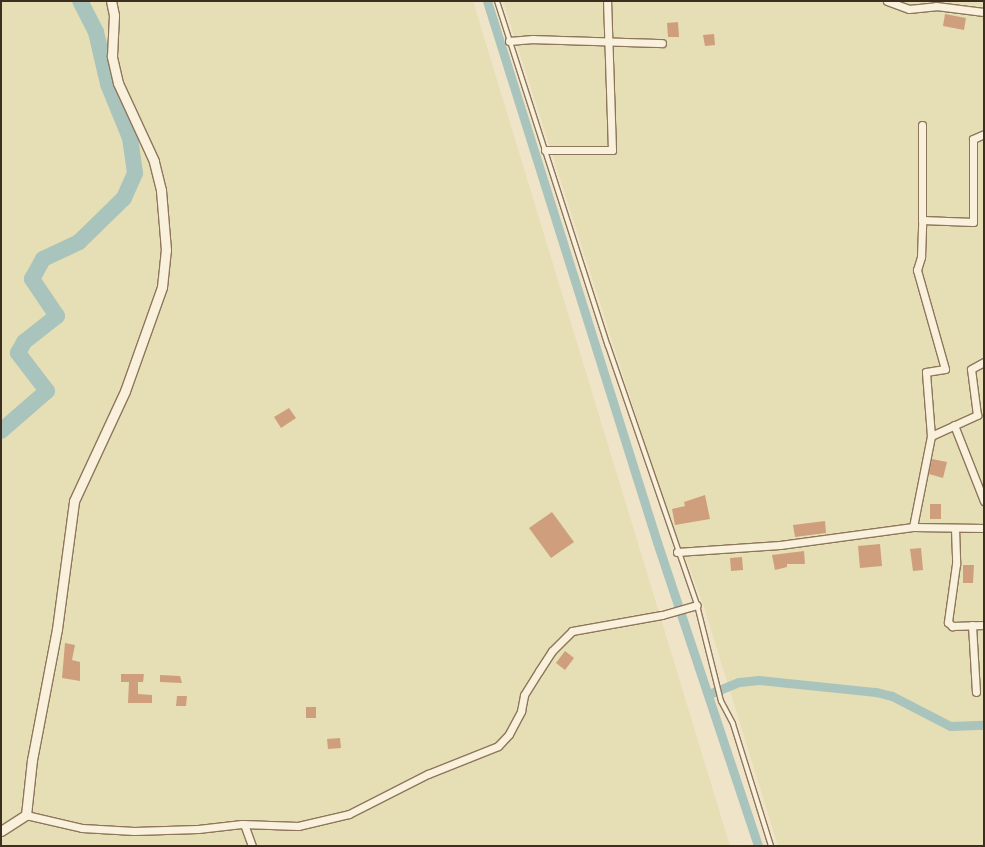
<!DOCTYPE html>
<style>
body{margin:0}
#map{position:relative;width:985px;height:847px;overflow:hidden;background:#f0e4c8;font-family:"Playfair Display",serif}
div>[style]{position:absolute}
[style*='--x']{left:calc(var(--x)*1px);top:calc(var(--y)*1px);width:calc(var(--w)*1px);rotate:calc(var(--a)*1deg)}
.farmland>*{inset:0;background:#e6deb5}
.canal>*{height:9px;margin:-4.5px;padding:0 4.5px;transform-origin:4.5px;border-radius:4.5px;background:#a9c4bc}
.river>*{height:16px;margin:-8px;padding:0 8px;transform-origin:8px;border-radius:8px;background:#a9c4bc}
.building>*{inset:0;background:#cf9f7d}
.roads{filter:drop-shadow(1px 0 #8d765c) drop-shadow(-1px 0 #8d765c) drop-shadow(0 1px #8d765c) drop-shadow(0 -1px #8d765c)}
.service>*{height:4px;margin:-2px;padding:0 2px;transform-origin:2px;border-radius:2px;background:#faf1dc}
.minor>*{height:7px;margin:-3.5px;padding:0 3.5px;transform-origin:3.5px;border-radius:3.5px;background:#faf1dc}
.tertiary>*{height:9px;margin:-4.5px;padding:0 4.5px;transform-origin:4.5px;border-radius:4.5px;background:#faf1dc}
span{translate:-50% -50%;white-space:nowrap;text-align:center;line-height:1.15;-webkit-text-stroke:4px #f7eed8;paint-order:stroke}
.frame{position:absolute;inset:0;border:2px solid #3d2e20;pointer-events:none}
</style>
<div id="map">
<div class="farmland">
<div style="clip-path:polygon(1px 1px,473px 1px,730px 846px,1px 846px)"></div>
<div style="clip-path:polygon(503px 1px,984px 1px,984px 846px,778px 846px,702px 601px,663px 499px)"></div>
</div>
<div class="canal">
<div style="--x:487;--y:1;--w:567;--a:72.56"></div>
<div style="--x:657;--y:542;--w:320;--a:71.6"></div>
<div style="--x:709;--y:694;--w:32;--a:-22"></div>
<div style="--x:739;--y:682;--w:20;--a:-6"></div>
<div style="--x:759;--y:680;--w:118;--a:5.9"></div>
<div style="--x:876;--y:692;--w:16;--a:14"></div>
<div style="--x:892;--y:696;--w:65;--a:27.3"></div>
<div style="--x:950;--y:726;--w:34;--a:-2"></div>
</div>
<div class="river">
<div style="--x:1;--y:431;--w:61;--a:-41"></div>
<div style="--x:47;--y:391;--w:48;--a:-127.3"></div>
<div style="--x:18;--y:353;--w:13;--a:-61"></div>
<div style="--x:24;--y:342;--w:42;--a:-38.2"></div>
<div style="--x:57;--y:316;--w:45;--a:-124"></div>
<div style="--x:32;--y:279;--w:23;--a:-61"></div>
<div style="--x:43;--y:259;--w:40;--a:-25"></div>
<div style="--x:79;--y:242;--w:63;--a:-44.4"></div>
<div style="--x:124;--y:198;--w:27;--a:-66"></div>
<div style="--x:135;--y:173;--w:35;--a:-98"></div>
<div style="--x:130;--y:138;--w:58;--a:-112.2"></div>
<div style="--x:108;--y:84;--w:53;--a:-103"></div>
<div style="--x:96;--y:32;--w:35;--a:-117"></div>
</div>
<div class="building">
<div style="clip-path:polygon(945px 14px,966px 18px,964px 30px,943px 26px)"></div>
<div style="clip-path:polygon(678px 22px,679px 37px,668px 37px,667px 23px)"></div>
<div style="clip-path:polygon(714px 34px,715px 45px,705px 46px,703px 35px)"></div>
<div style="clip-path:polygon(289px 408px,296px 418px,281px 428px,274px 417px)"></div>
<div style="clip-path:polygon(932px 459px,947px 462px,943px 478px,929px 474px)"></div>
<div style="clip-path:polygon(705px 495px,710px 519px,675px 525px,672px 509px,685px 506px,684px 502px)"></div>
<div style="clip-path:polygon(930px 504px,941px 504px,941px 519px,930px 519px)"></div>
<div style="clip-path:polygon(552px 512px,574px 542px,551px 558px,529px 528px)"></div>
<div style="clip-path:polygon(825px 521px,826px 533px,795px 537px,793px 525px)"></div>
<div style="clip-path:polygon(880px 544px,882px 566px,860px 568px,858px 546px)"></div>
<div style="clip-path:polygon(921px 548px,923px 570px,913px 571px,910px 549px)"></div>
<div style="clip-path:polygon(804px 551px,805px 564px,787px 564px,787px 567px,775px 570px,772px 555px)"></div>
<div style="clip-path:polygon(742px 557px,743px 570px,731px 571px,730px 558px)"></div>
<div style="clip-path:polygon(963px 565px,974px 565px,973px 583px,963px 583px)"></div>
<div style="clip-path:polygon(65px 643px,75px 645px,72px 660px,80px 662px,80px 681px,62px 678px)"></div>
<div style="clip-path:polygon(565px 651px,574px 658px,565px 670px,556px 663px)"></div>
<div style="clip-path:polygon(121px 674px,144px 674px,143px 682px,138px 682px,138px 694px,152px 695px,152px 703px,128px 703px,129px 682px,121px 682px)"></div>
<div style="clip-path:polygon(160px 675px,180px 676px,182px 683px,160px 682px)"></div>
<div style="clip-path:polygon(177px 696px,187px 696px,186px 706px,176px 706px)"></div>
<div style="clip-path:polygon(306px 707px,316px 707px,316px 718px,306px 718px)"></div>
<div style="clip-path:polygon(340px 738px,341px 748px,328px 749px,327px 739px)"></div>
</div>
<div class="roads">
<div class="service">
<div style="--x:497;--y:1;--w:362;--a:72.2"></div>
<div style="--x:608;--y:346;--w:274;--a:71"></div>
<div style="--x:697;--y:605;--w:99;--a:76"></div>
<div style="--x:721;--y:701;--w:26;--a:62"></div>
<div style="--x:733;--y:724;--w:128;--a:72.7"></div>
</div>
<div class="minor">
<div style="--x:887;--y:1;--w:23;--a:20"></div>
<div style="--x:909;--y:9;--w:27;--a:-6"></div>
<div style="--x:936;--y:6;--w:48;--a:7.1"></div>
<div style="--x:509;--y:41;--w:24;--a:-5"></div>
<div style="--x:533;--y:39;--w:129;--a:1.8"></div>
<div style="--x:545;--y:150;--w:67;--a:0"></div>
<div style="--x:612;--y:150;--w:149;--a:-91.9"></div>
<div style="--x:922;--y:220;--w:95;--a:-90"></div>
<div style="--x:954;--y:425;--w:82;--a:68.5"></div>
<div style="--x:931;--y:436;--w:64;--a:-94.5"></div>
<div style="--x:926;--y:372;--w:19;--a:-9"></div>
<div style="--x:945;--y:369;--w:103;--a:-105.8"></div>
<div style="--x:917;--y:270;--w:14;--a:-73"></div>
<div style="--x:921;--y:257;--w:37;--a:-88"></div>
<div style="--x:922;--y:220;--w:51;--a:2.2"></div>
<div style="--x:973;--y:222;--w:83;--a:-90"></div>
<div style="--x:973;--y:139;--w:12;--a:-24"></div>
<div style="--x:913;--y:527;--w:93;--a:-78.8"></div>
<div style="--x:931;--y:436;--w:51;--a:-24.5"></div>
<div style="--x:977;--y:415;--w:46;--a:-97.4"></div>
<div style="--x:971;--y:369;--w:15;--a:-28"></div>
<div style="--x:955;--y:528;--w:36;--a:88"></div>
<div style="--x:956;--y:564;--w:59;--a:97.9"></div>
<div style="--x:948;--y:622;--w:6;--a:45"></div>
<div style="--x:952;--y:626;--w:32;--a:-2"></div>
<div style="--x:677;--y:552;--w:103;--a:-3.9"></div>
<div style="--x:780;--y:545;--w:134;--a:-7.7"></div>
<div style="--x:913;--y:527;--w:71;--a:0.8"></div>
<div style="--x:972;--y:625;--w:67;--a:86.6"></div>
<div style="--x:26;--y:815;--w:57;--a:13.1"></div>
<div style="--x:82;--y:828;--w:52;--a:3.3"></div>
<div style="--x:134;--y:831;--w:64;--a:-1.8"></div>
<div style="--x:198;--y:829;--w:44;--a:-6.5"></div>
<div style="--x:242;--y:824;--w:56;--a:2"></div>
<div style="--x:298;--y:826;--w:52;--a:-13.2"></div>
<div style="--x:349;--y:814;--w:89;--a:-26.9"></div>
<div style="--x:428;--y:774;--w:75;--a:-21.8"></div>
<div style="--x:498;--y:746;--w:16;--a:-47"></div>
<div style="--x:509;--y:734;--w:26;--a:-62"></div>
<div style="--x:521;--y:711;--w:16;--a:-79"></div>
<div style="--x:524;--y:695;--w:28;--a:-58"></div>
<div style="--x:539;--y:671;--w:24;--a:-57"></div>
<div style="--x:552;--y:651;--w:28;--a:-45"></div>
<div style="--x:572;--y:631;--w:91;--a:-10.1"></div>
<div style="--x:662;--y:615;--w:36;--a:-16"></div>
<div style="--x:244;--y:824;--w:23;--a:70"></div>
</div>
<div class="tertiary">
<div style="--x:1;--y:831;--w:30;--a:-33"></div>
<div style="--x:26;--y:815;--w:55;--a:-83.8"></div>
<div style="--x:32;--y:760;--w:133;--a:-79.2"></div>
<div style="--x:57;--y:629;--w:129;--a:-82.4"></div>
<div style="--x:74;--y:501;--w:121;--a:-65.1"></div>
<div style="--x:125;--y:391;--w:110;--a:-70.4"></div>
<div style="--x:162;--y:287;--w:37;--a:-84"></div>
<div style="--x:166;--y:250;--w:60;--a:-94.8"></div>
<div style="--x:161;--y:190;--w:30;--a:-104"></div>
<div style="--x:154;--y:161;--w:86;--a:-114.8"></div>
<div style="--x:118;--y:83;--w:28;--a:-103"></div>
<div style="--x:112;--y:56;--w:41;--a:-87.2"></div>
<div style="--x:114;--y:15;--w:14;--a:-102"></div>
</div>
</div>
<div class="frame"></div>
</div>
